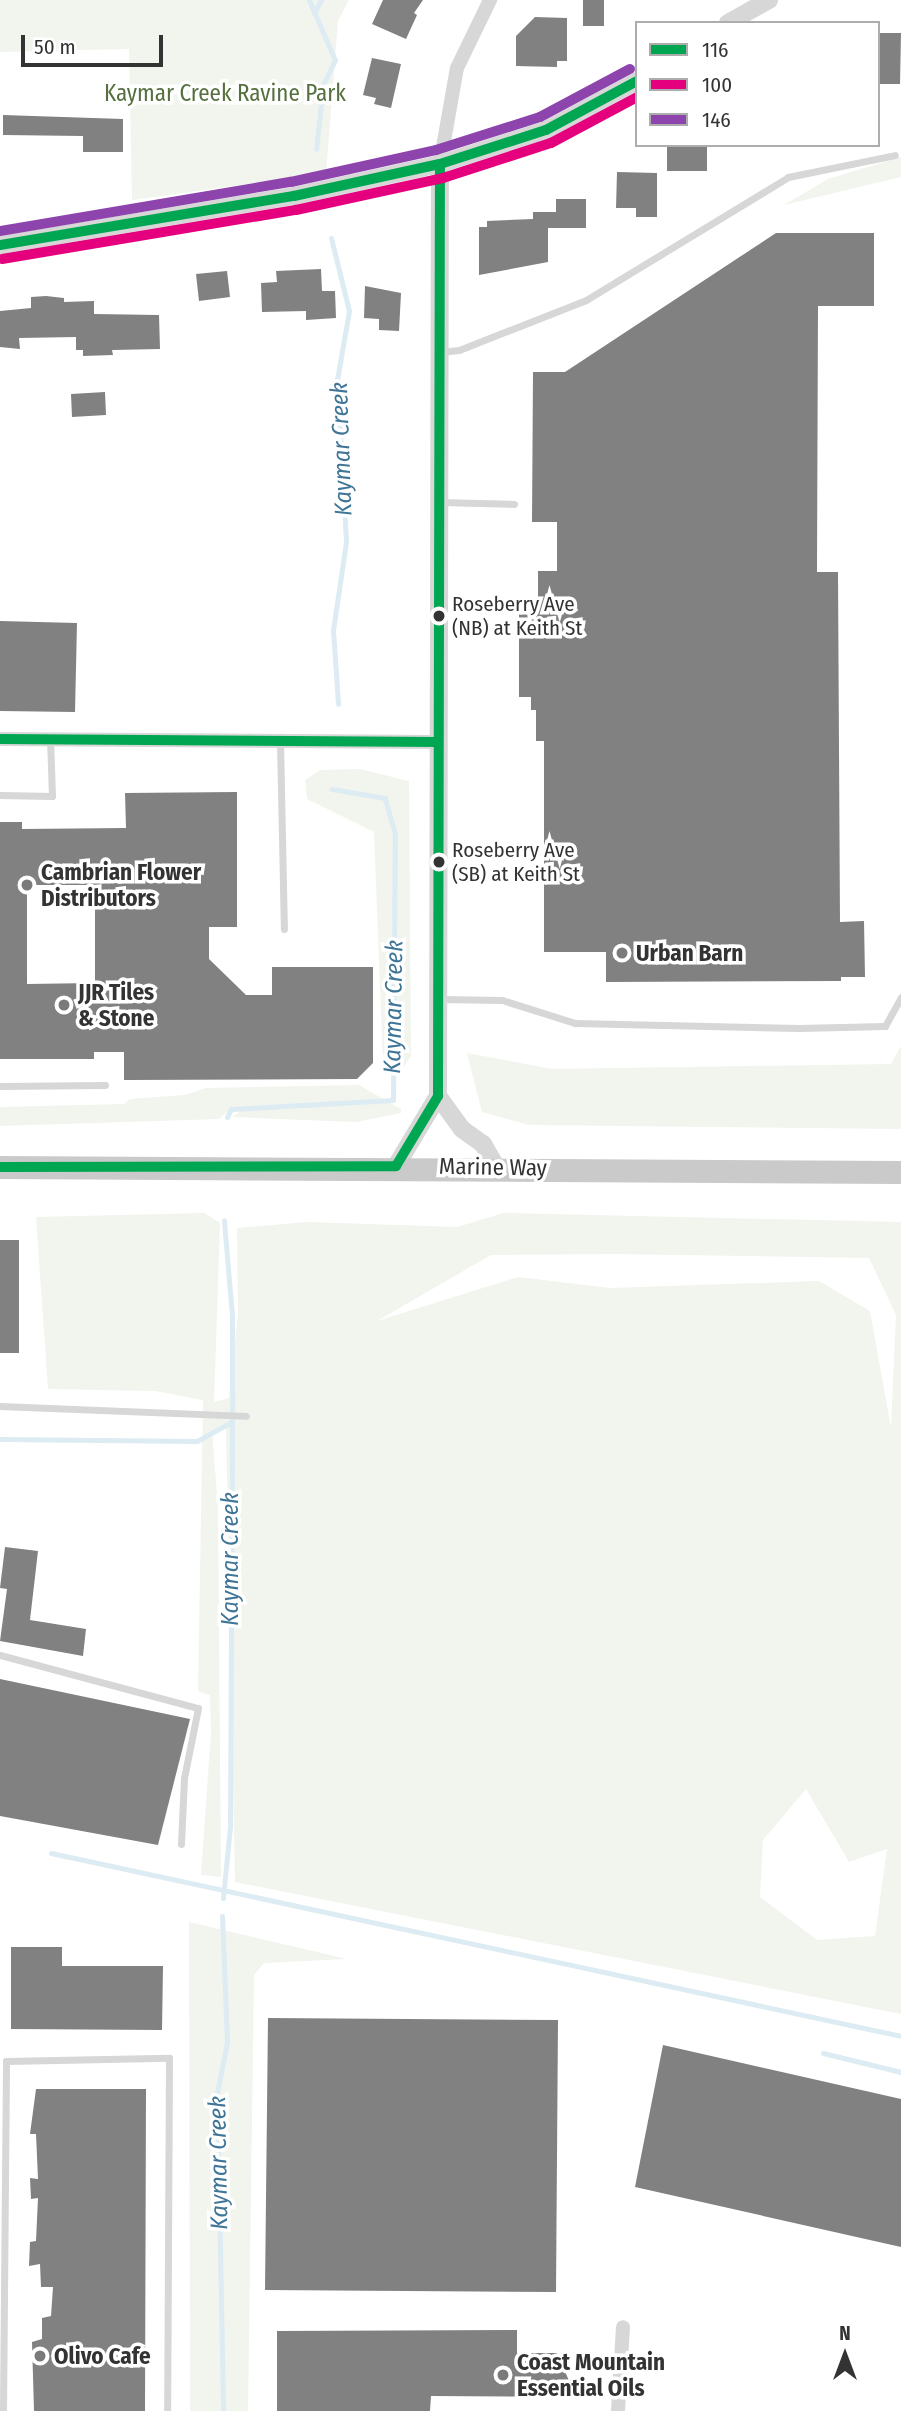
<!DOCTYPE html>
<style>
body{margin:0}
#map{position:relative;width:901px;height:2411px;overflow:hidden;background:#fff;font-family:"Fira Sans Condensed",sans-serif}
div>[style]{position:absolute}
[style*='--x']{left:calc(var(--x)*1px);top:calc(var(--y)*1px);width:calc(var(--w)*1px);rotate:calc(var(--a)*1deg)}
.green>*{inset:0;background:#f1f5ed}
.stream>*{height:5px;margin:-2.5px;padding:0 2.5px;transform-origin:2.5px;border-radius:2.5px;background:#ddebf3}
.building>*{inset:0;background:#818181}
.service>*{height:7px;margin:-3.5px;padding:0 3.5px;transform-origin:3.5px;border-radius:3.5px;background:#d7d7d7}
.minor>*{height:14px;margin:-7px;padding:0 7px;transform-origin:7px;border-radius:7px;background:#d7d7d7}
.tertiary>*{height:18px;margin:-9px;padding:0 9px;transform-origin:9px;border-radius:9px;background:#d7d7d7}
.primary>*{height:23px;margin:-11.5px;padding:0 11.5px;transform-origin:11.5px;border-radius:11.5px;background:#cacaca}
.bus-1>*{height:10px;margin:-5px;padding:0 5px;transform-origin:5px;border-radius:5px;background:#00a651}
.bus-2>*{height:10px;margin:-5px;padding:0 5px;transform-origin:5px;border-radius:5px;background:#e5007d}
.bus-3>*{height:10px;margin:-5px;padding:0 5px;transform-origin:5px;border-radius:5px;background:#8e44ad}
.dots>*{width:19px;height:19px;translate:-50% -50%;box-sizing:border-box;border:4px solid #fff;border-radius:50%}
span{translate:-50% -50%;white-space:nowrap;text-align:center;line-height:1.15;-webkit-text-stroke:7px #fff;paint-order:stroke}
.bus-label{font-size:21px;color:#333}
.left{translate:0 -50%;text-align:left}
.park-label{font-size:23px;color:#56703f}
.poi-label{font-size:23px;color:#333;font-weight:700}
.street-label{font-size:23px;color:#333}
.water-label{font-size:24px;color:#3f7597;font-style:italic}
.legend{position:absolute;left:635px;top:21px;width:245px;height:126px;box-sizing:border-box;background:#fff;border:2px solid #adadad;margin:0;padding:9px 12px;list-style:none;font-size:21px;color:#333}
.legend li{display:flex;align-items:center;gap:14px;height:35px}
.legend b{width:35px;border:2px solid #adadad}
.north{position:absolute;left:810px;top:2320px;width:70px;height:70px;-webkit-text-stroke:5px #fff;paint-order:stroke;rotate:0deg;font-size:19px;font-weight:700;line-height:28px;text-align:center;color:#333}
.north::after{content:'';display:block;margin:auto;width:24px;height:32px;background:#333;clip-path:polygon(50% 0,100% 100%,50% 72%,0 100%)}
.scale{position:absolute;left:21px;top:35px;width:142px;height:32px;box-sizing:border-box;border:4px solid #333;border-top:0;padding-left:9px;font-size:21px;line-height:24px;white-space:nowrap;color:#333;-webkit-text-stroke:5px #fff;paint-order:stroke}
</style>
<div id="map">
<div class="green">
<div style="clip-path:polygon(0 0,349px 0,338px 21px,326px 173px,132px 200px,129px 49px,0 52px)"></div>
<div style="clip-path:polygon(901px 157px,901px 177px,784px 205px,828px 179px)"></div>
<div style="clip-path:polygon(360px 769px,409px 781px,411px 1056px,401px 1071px,383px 1063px,374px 832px,307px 799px,305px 780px,320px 770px)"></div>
<div style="clip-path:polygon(901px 1046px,901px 1129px,529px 1125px,482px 1112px,467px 1053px,552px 1069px,891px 1064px)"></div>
<div style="clip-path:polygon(359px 1085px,401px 1109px,401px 1113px,356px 1122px,232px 1117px,240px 1112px,234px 1106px,219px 1119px,0 1126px,0 1107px,124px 1104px,130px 1099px,185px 1095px,206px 1088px)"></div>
<div style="clip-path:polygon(evenodd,204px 1213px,220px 1223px,214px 1402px,229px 1398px,238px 1314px,237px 1228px,308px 1222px,457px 1227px,504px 1213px,901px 1222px,901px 2014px,235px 1882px,226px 1426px,212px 1431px,218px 1507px,221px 1877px,201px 1875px,211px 1732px,210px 1695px,198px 1691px,203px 1400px,155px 1391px,48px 1389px,36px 1217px,204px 1213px,614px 1254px,869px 1258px,896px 1315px,891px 1428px,870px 1311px,819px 1281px,610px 1288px,518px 1277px,377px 1321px,491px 1255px,614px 1254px,204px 1213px,806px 1789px,849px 1862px,887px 1849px,875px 1936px,817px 1940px,760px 1897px,763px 1840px,806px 1789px)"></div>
<div style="clip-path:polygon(189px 1922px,347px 1959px,264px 1963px,254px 1975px,248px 2411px,190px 2411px)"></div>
</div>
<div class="stream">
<div style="--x:309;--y:0;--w:65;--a:66.6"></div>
<div style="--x:335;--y:60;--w:28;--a:116"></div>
<div style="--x:323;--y:85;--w:64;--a:96.2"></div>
<div style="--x:314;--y:13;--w:15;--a:-62"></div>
<div style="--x:331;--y:238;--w:75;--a:76.1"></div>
<div style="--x:349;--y:311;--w:70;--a:99.9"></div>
<div style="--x:337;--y:380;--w:162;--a:86.8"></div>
<div style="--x:346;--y:542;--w:89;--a:98.4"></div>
<div style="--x:333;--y:630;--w:74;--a:86.1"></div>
<div style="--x:227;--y:1117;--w:9;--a:-63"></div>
<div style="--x:231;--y:1109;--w:162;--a:-3.2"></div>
<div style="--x:393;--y:1100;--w:266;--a:-89.6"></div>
<div style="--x:395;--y:834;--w:37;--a:-106"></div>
<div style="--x:385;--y:798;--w:54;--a:-170.4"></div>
<div style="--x:0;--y:1439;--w:197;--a:0.6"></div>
<div style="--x:197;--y:1441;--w:39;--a:-29"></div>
<div style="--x:51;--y:1853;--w:869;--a:12.15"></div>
<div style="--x:223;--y:1898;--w:71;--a:-84.4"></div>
<div style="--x:230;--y:1827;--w:434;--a:-89.7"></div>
<div style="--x:232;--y:1393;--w:77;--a:-90"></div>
<div style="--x:232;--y:1316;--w:96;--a:-94.8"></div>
<div style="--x:222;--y:1916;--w:126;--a:87.7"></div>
<div style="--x:227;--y:2042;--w:52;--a:101.1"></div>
<div style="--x:217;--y:2093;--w:318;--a:88.9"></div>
<div style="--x:823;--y:2053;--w:80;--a:13.7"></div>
</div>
<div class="building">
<div style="clip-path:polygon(383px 0,423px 0,414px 13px,417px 15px,406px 39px,372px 24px)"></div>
<div style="clip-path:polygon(583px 0,604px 0,604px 26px,583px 26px)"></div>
<div style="clip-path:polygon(535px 17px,567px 18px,567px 61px,557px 61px,557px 67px,516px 66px,516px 36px)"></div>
<div style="clip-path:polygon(878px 33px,901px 33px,900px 84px,878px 84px)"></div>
<div style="clip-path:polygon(372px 58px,401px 64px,391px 108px,374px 104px,376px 98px,363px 95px)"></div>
<div style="clip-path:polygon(3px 115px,123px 119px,123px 152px,83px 152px,83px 136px,3px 135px)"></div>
<div style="clip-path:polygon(667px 145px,707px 145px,707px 171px,667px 171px)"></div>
<div style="clip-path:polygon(617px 172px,657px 173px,657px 217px,636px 217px,636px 208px,616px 208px)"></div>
<div style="clip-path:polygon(556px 199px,586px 199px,586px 228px,548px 228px,548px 262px,479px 275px,479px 227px,487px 227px,487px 221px,533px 219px,533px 212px,556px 212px)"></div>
<div style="clip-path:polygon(776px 233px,874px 233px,874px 306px,818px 306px,817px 572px,838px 572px,840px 922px,864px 921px,865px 977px,841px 977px,841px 981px,606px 982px,606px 952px,544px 952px,544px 741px,536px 741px,536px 710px,531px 710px,531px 697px,519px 697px,519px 613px,538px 613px,538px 571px,557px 571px,557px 522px,532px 522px,533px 372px,565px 372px)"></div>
<div style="clip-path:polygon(321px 269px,322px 291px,335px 291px,336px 318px,306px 320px,306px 311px,262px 312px,261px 283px,277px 282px,276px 271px)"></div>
<div style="clip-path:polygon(227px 271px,230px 297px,199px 301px,196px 274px)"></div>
<div style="clip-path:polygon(365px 286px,401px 293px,399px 331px,379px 330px,379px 319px,364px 318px)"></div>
<div style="clip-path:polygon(46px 296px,64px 298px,64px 302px,94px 301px,94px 314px,159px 315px,160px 349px,112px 350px,113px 355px,83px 356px,83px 350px,76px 350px,76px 337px,19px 338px,20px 349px,0 347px,0 311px,31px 308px,31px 297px)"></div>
<div style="clip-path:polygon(105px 392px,106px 415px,72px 417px,71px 394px)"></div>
<div style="clip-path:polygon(0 621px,77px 623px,75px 712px,0 711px)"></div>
<div style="clip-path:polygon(evenodd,237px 792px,237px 927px,209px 927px,209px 959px,246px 995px,272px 995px,272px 967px,373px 967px,373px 1063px,357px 1079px,124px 1080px,124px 1052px,94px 1052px,94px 1059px,0 1059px,0 822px,22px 822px,22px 829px,126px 828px,125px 793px,237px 792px,27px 885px,95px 885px,95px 983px,27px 984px,27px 885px)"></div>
<div style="clip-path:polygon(0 1240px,19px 1240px,19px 1353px,0 1353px)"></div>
<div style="clip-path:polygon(5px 1547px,38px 1551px,30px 1620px,86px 1629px,83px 1656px,0 1641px,7px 1589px,0 1588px)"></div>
<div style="clip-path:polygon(0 1679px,190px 1719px,158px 1845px,0 1816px)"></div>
<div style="clip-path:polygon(11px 1947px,62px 1947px,62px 1966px,163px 1966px,162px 2030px,11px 2029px)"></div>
<div style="clip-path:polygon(268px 2018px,558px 2020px,556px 2292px,265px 2290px)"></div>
<div style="clip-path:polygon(663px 2045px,901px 2099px,901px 2247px,635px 2187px)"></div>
<div style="clip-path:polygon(36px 2089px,146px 2089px,145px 2411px,34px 2411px,32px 2342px,42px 2339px,42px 2318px,51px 2316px,53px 2287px,41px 2287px,40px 2264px,29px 2266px,30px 2242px,36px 2241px,38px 2198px,31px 2199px,30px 2178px,38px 2179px,36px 2134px,30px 2134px)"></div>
<div style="clip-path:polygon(517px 2330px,517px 2353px,557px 2353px,570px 2383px,570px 2397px,431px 2396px,430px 2411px,277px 2411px,277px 2331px)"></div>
</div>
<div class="service">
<div style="--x:439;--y:352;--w:20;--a:-6"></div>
<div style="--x:459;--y:350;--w:136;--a:-21.5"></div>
<div style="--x:586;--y:300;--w:237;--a:-31.3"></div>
<div style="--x:788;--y:177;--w:109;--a:-11.6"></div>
<div style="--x:439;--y:502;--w:75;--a:1.5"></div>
<div style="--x:280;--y:742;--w:187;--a:88.8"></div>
<div style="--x:0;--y:795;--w:52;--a:1.1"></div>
<div style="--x:52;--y:796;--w:56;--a:-92"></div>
<div style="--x:440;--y:999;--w:62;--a:0.9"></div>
<div style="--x:502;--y:1000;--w:77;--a:17.5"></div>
<div style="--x:575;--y:1023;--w:224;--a:1.3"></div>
<div style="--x:799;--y:1028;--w:86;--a:-1.3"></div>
<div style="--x:885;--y:1026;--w:33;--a:-61"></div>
<div style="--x:0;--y:1086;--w:105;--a:-0.5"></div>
<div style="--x:0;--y:1406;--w:246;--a:2.3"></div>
<div style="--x:0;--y:1655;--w:205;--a:15"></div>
<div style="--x:198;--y:1708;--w:71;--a:101.3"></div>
<div style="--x:184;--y:1778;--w:66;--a:92.6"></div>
<div style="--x:3;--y:2411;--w:350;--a:-89.5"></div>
<div style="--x:6;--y:2061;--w:163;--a:-1.1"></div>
<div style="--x:169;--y:2058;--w:353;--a:90.3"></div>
</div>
<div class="minor">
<div style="--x:440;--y:164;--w:97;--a:-80"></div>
<div style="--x:457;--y:68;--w:76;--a:-64.1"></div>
<div style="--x:0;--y:739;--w:438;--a:0.4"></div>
<div style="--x:618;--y:2411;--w:84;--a:-86.6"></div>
</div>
<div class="tertiary">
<div style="--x:728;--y:23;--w:47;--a:-29.3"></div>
<div style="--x:0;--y:245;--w:298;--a:-9.5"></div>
<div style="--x:294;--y:196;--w:149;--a:-12.4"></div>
<div style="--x:440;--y:164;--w:111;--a:-17.8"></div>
<div style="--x:546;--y:130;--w:103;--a:-28.3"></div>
<div style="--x:438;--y:1096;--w:41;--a:54"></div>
<div style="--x:462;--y:1129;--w:26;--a:36"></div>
<div style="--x:483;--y:1144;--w:28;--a:60"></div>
<div style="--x:396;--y:1166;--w:82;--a:-59"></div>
<div style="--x:438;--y:1096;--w:932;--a:-89.88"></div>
</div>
<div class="primary">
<div style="--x:0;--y:1167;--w:901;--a:0.32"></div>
</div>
<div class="bus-1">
<div style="--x:0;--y:245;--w:298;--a:-9.5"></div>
<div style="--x:294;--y:196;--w:149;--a:-12.4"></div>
<div style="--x:440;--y:164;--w:111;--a:-17.8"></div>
<div style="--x:546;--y:130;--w:103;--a:-28.3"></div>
<div style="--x:0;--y:739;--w:438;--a:0.4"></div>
<div style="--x:0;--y:1167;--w:396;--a:-0.1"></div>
<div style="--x:396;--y:1166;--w:82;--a:-59"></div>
<div style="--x:438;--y:1096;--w:932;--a:-89.88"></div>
</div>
<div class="bus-2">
<div style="--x:2;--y:259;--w:298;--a:-9.5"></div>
<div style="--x:296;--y:210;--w:150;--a:-12.3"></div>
<div style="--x:443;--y:178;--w:114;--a:-18"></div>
<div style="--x:551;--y:143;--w:98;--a:-28.1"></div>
</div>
<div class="bus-3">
<div style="--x:0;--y:231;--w:295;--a:-9.6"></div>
<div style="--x:291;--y:182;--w:148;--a:-12.4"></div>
<div style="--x:436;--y:150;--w:109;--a:-17.6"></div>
<div style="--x:540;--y:117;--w:102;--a:-28.1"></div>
</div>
<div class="dots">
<div style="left:439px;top:616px;background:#333"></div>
<div style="left:439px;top:862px;background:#333"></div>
<div style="left:27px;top:885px;background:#7a7a7a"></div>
<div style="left:622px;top:953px;background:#7a7a7a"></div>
<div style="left:64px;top:1005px;background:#7a7a7a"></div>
<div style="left:40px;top:2356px;background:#7a7a7a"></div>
<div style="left:503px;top:2375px;background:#7a7a7a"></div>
</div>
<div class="bus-label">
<span class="left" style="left:452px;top:616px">Roseberry Ave<br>(NB) at Keith St</span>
<span class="left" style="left:452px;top:862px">Roseberry Ave<br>(SB) at Keith St</span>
</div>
<div class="park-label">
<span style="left:225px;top:93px">Kaymar Creek Ravine Park</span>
</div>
<div class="poi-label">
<span class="left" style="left:41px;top:885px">Cambrian Flower<br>Distributors</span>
<span class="left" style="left:636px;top:953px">Urban Barn</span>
<span class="left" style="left:78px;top:1005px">JJR Tiles<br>&amp; Stone</span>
<span class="left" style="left:54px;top:2356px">Olivo Cafe</span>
<span class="left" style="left:517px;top:2375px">Coast Mountain<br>Essential Oils</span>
</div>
<div class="street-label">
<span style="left:493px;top:1167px;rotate:1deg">Marine Way</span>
</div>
<div class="water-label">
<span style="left:342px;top:449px;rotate:-92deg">Kaymar Creek</span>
<span style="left:394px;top:1007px;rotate:-89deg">Kaymar Creek</span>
<span style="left:231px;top:1559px;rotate:-90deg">Kaymar Creek</span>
<span style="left:219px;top:2163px;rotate:-91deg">Kaymar Creek</span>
</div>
<ul class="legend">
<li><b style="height:9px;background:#00a651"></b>116</li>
<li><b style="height:9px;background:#e5007d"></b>100</li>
<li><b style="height:9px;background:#8e44ad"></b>146</li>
</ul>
<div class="north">N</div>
<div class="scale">50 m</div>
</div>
